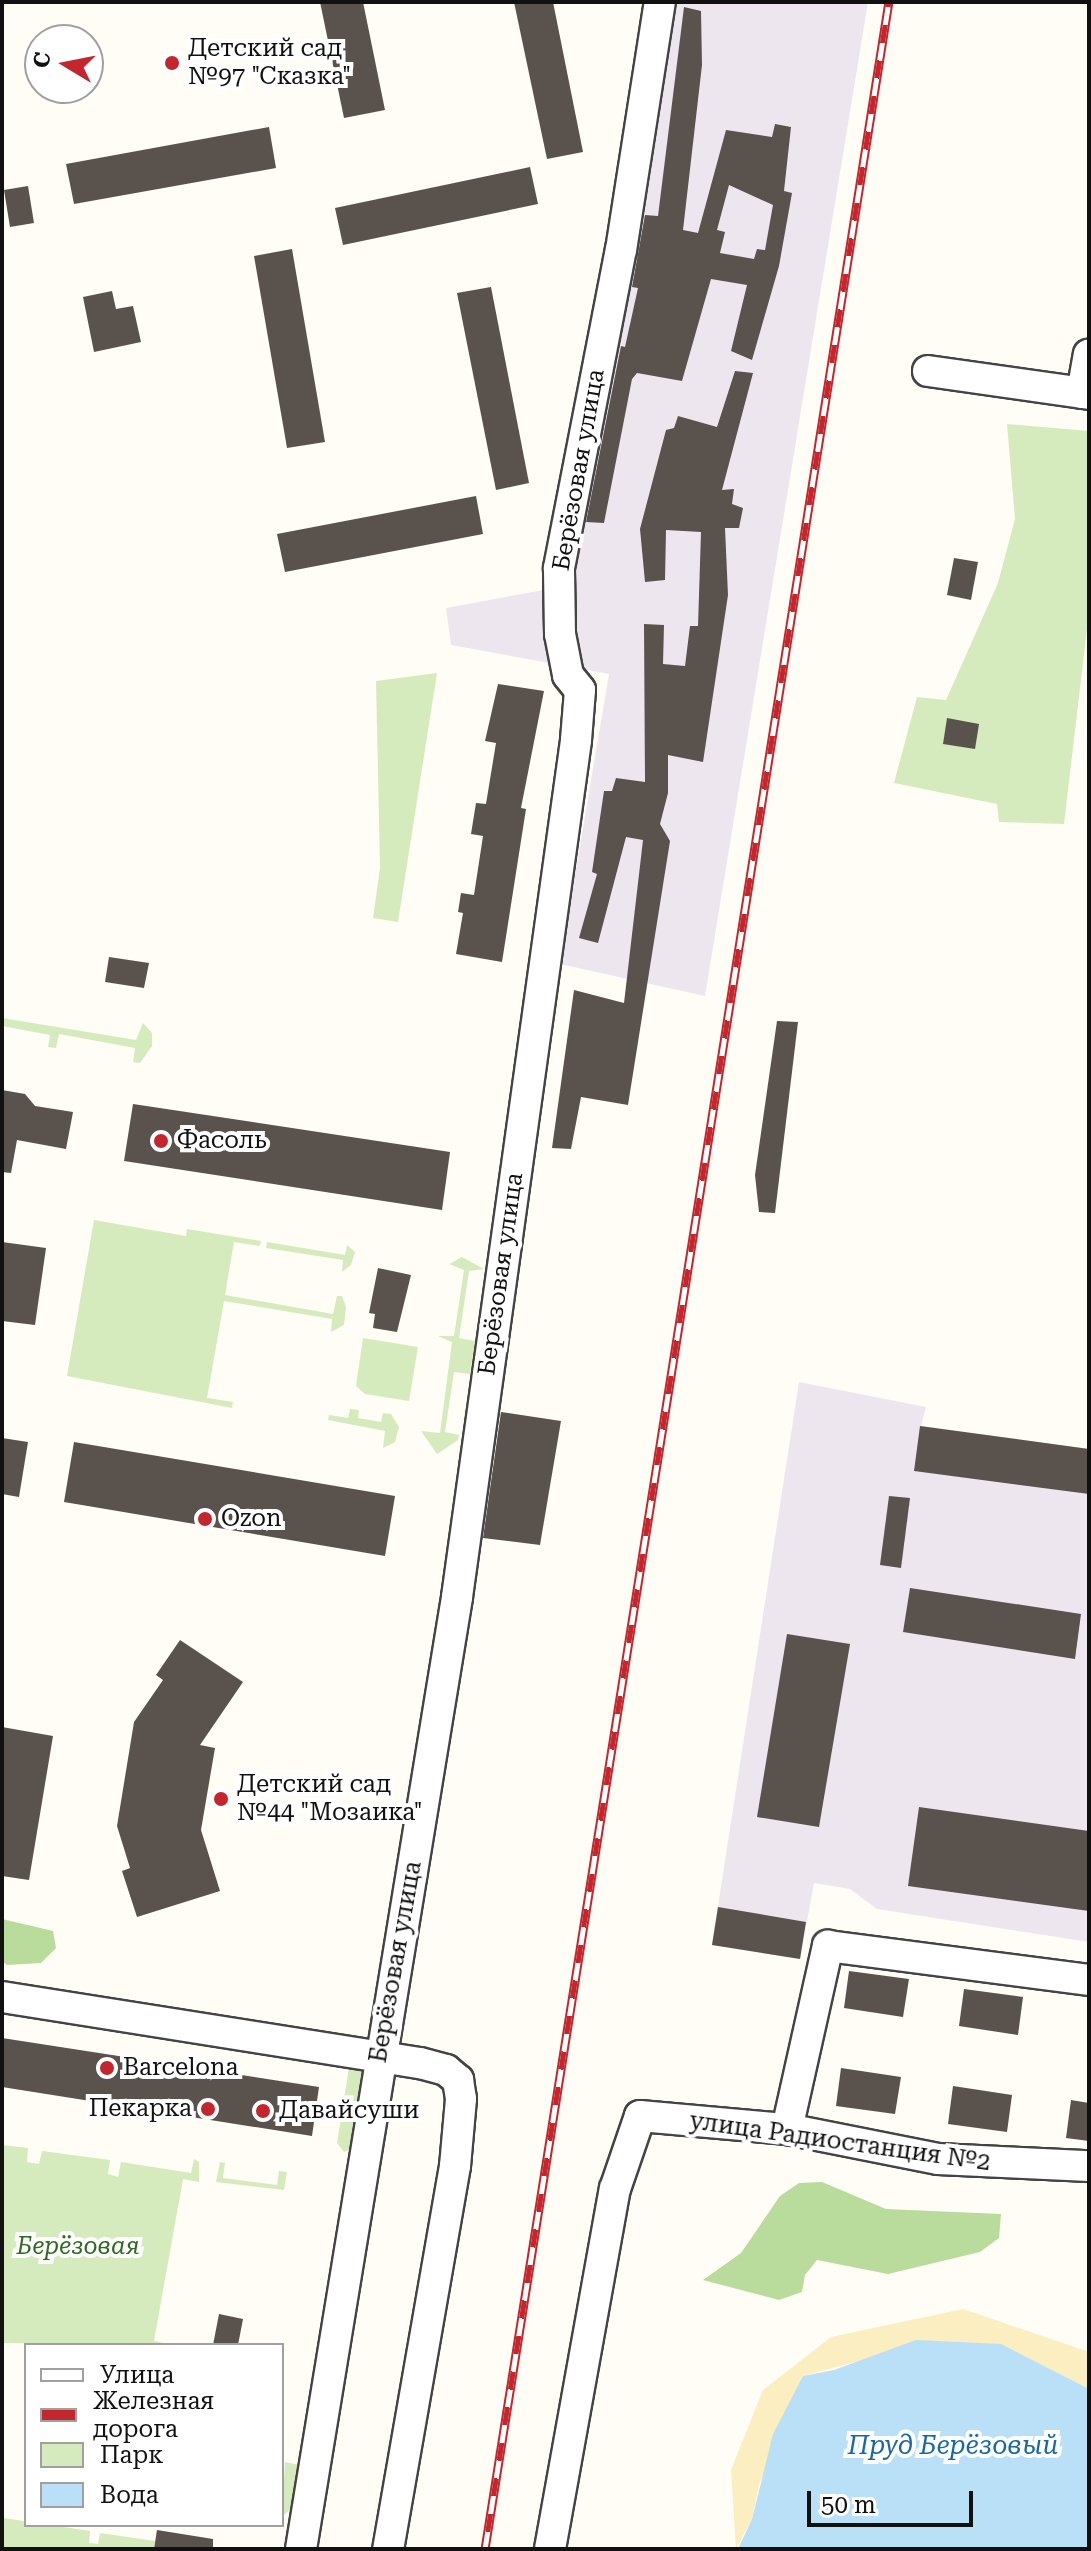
<!DOCTYPE html>
<meta charset="utf-8">
<style>
body{margin:0}
#map{position:relative;width:1091px;height:2551px;overflow:hidden;background:#fffdf5;font-family:"Roboto Serif",serif}
div>[style]{position:absolute}
[style*='--x']{left:calc(var(--x)*1px);top:calc(var(--y)*1px);width:calc(var(--w)*1px);rotate:calc(var(--a)*1deg)}
.industrial>*{inset:0;background:#eee6ef}
.green>*{inset:0;background:#d5ebbd}
.forest>*{inset:0;background:#b9dc9c}
.sand>*{inset:0;background:#fbeec1}
.water>*{inset:0;background:#b9e0f7}
.building>*{inset:0;background:#5a524d}
.roads{filter:drop-shadow(2px 0 #444) drop-shadow(-2px 0 #444) drop-shadow(0 2px #444) drop-shadow(0 -2px #444)}
.minor>*{height:30px;margin:-15px;padding:0 15px;transform-origin:15px;border-radius:15px;background:#fff}
.rail>*{height:9px;margin-top:-4.5px;transform-origin:0;background:repeating-linear-gradient(90deg,#fff 0 18px,#c4262e 0 36px);box-sizing:border-box;border-block:2px solid #c4262e}
.dots>*{width:22px;height:22px;translate:-50% -50%;box-sizing:border-box;border:4px solid #fff;border-radius:50%}
span{translate:-50% -50%;white-space:nowrap;text-align:center;line-height:1.15;-webkit-text-stroke:8px #fff;paint-order:stroke}
.poi-label{font-size:24px;color:#111}
.left{translate:0 -50%;text-align:left}
.right{translate:-100% -50%;text-align:right}
.street-label{font-size:24px;color:#111}
.park-label{font-size:24px;color:#2f6b1f;font-style:italic}
.water-label{font-size:26px;color:#1768a6;font-style:italic}
.frame{position:absolute;inset:0;border:4px solid #111;pointer-events:none}
.legend{position:absolute;left:24px;top:2343px;width:260px;height:184px;box-sizing:border-box;background:#fff;border:2px solid #a0a0a0;margin:0;padding:10px 14px;list-style:none;font-size:24px;color:#111}
.legend li{display:flex;align-items:center;gap:16px;height:40px}
.legend b{width:40px;border:2px solid #a0a0a0}
.north{position:absolute;left:24px;top:24px;width:80px;height:80px;box-sizing:border-box;background:#fff;border:2px solid #a0a0a0;border-radius:50%;rotate:280deg;font-size:22px;font-weight:700;line-height:32px;text-align:center;color:#111}
.north::after{content:'';display:block;margin:auto;width:28px;height:36px;background:#c4262e;clip-path:polygon(50% 0,100% 100%,50% 72%,0 100%)}
.scale{position:absolute;left:807px;top:2491px;width:166px;height:36px;box-sizing:border-box;border:4px solid #111;border-top:0;padding-left:10px;font-size:24px;line-height:28px;white-space:nowrap;color:#111;-webkit-text-stroke:6px #fff;paint-order:stroke}
</style>
<div id="map">
<div class="industrial">
<div style="clip-path:polygon(671px 2px,868px 2px,705px 996px,560px 964px,609px 674px,451px 645px,446px 608px,565px 586px)"></div>
<div style="clip-path:polygon(799px 1382px,926px 1407px,921px 1426px,1089px 1449px,1089px 1942px,877px 1909px,850px 1889px,814px 1883px,800px 1959px,712px 1945px)"></div>
</div>
<div class="green">
<div style="clip-path:polygon(1007px 424px,1089px 431px,1089px 612px,1064px 824px,999px 822px,997px 804px,894px 783px,917px 697px,946px 700px,998px 583px,1015px 519px)"></div>
<div style="clip-path:polygon(437px 673px,398px 922px,373px 918px,380px 868px,376px 681px)"></div>
<div style="clip-path:polygon(2px 1018px,136px 1040px,143px 1023px,152px 1033px,152px 1046px,140px 1063px,133px 1062px,135px 1048px,59px 1034px,56px 1048px,48px 1047px,50px 1035px,2px 1026px)"></div>
<div style="clip-path:polygon(94px 1220px,186px 1236px,187px 1229px,261px 1241px,260px 1246px,234px 1242px,225px 1295px,333px 1314px,337px 1296px,342px 1296px,346px 1307px,344px 1325px,331px 1332px,332px 1319px,224px 1301px,207px 1398px,233px 1402px,232px 1408px,67px 1376px)"></div>
<div style="clip-path:polygon(267px 1242px,345px 1255px,347px 1245px,355px 1252px,351px 1265px,342px 1272px,343px 1260px,266px 1248px)"></div>
<div style="clip-path:polygon(462px 1257px,484px 1269px,469px 1271px,459px 1338px,475px 1341px,470px 1374px,454px 1372px,445px 1432px,459px 1435px,458px 1440px,437px 1454px,421px 1431px,440px 1433px,452px 1342px,438px 1336px,454px 1336px,464px 1270px,449px 1264px)"></div>
<div style="clip-path:polygon(363px 1338px,418px 1347px,409px 1401px,365px 1394px,356px 1386px)"></div>
<div style="clip-path:polygon(350px 1409px,359px 1410px,358px 1418px,381px 1422px,383px 1413px,391px 1414px,399px 1427px,395px 1442px,383px 1448px,385px 1431px,328px 1420px,329px 1415px,348px 1418px)"></div>
<div style="clip-path:polygon(351px 2055px,374px 2072px,356px 2147px,344px 2152px,337px 2143px)"></div>
<div style="clip-path:polygon(2px 2145px,28px 2148px,27px 2162px,39px 2164px,42px 2151px,110px 2160px,108px 2174px,118px 2177px,121px 2162px,191px 2173px,194px 2159px,199px 2162px,199px 2182px,183px 2179px,154px 2341px,174px 2345px,2px 2343px)"></div>
<div style="clip-path:polygon(220px 2162px,225px 2163px,223px 2178px,277px 2185px,279px 2171px,287px 2172px,284px 2190px,216px 2182px)"></div>
<div style="clip-path:polygon(285px 2462px,299px 2465px,292px 2508px,282px 2517px)"></div>
<div style="clip-path:polygon(4px 2518px,90px 2531px,89px 2543px,98px 2544px,100px 2533px,155px 2541px,154px 2549px,2px 2549px)"></div>
</div>
<div class="forest">
<div style="clip-path:polygon(2px 1919px,53px 1931px,56px 1948px,41px 1963px,7px 1965px,2px 1961px)"></div>
<div style="clip-path:polygon(822px 2182px,886px 2209px,1001px 2214px,999px 2238px,980px 2252px,888px 2274px,817px 2260px,805px 2275px,802px 2292px,779px 2300px,703px 2280px,741px 2253px,780px 2196px,799px 2183px)"></div>
</div>
<div class="sand">
<div style="clip-path:polygon(963px 2309px,1089px 2352px,1089px 2389px,870px 2358px,803px 2376px,759px 2485px,752px 2519px,736px 2549px,731px 2470px,763px 2390px,831px 2337px)"></div>
</div>
<div class="water">
<div style="clip-path:polygon(916px 2340px,1001px 2344px,1089px 2389px,1089px 2549px,738px 2549px,752px 2519px,773px 2434px,803px 2376px,834px 2370px)"></div>
</div>
<div class="building">
<div style="clip-path:polygon(320px 2px,363px 2px,385px 110px,344px 118px)"></div>
<div style="clip-path:polygon(514px 2px,553px 2px,583px 152px,547px 159px)"></div>
<div style="clip-path:polygon(evenodd,684px 7px,701px 11px,702px 65px,683px 230px,698px 233px,726px 130px,772px 137px,775px 124px,791px 127px,784px 191px,792px 193px,779px 266px,752px 360px,731px 351px,747px 285px,711px 279px,682px 381px,637px 373px,632px 379px,604px 523px,586px 522px,621px 346px,625px 347px,638px 288px,632px 287px,645px 215px,658px 216px,684px 7px,729px 185px,773px 205px,765px 250px,757px 249px,754px 259px,720px 253px,725px 232px,717px 230px,729px 185px)"></div>
<div style="clip-path:polygon(269px 127px,276px 168px,74px 204px,66px 164px)"></div>
<div style="clip-path:polygon(530px 167px,538px 204px,343px 245px,335px 208px)"></div>
<div style="clip-path:polygon(28px 186px,34px 223px,10px 227px,4px 190px)"></div>
<div style="clip-path:polygon(292px 249px,325px 442px,287px 448px,254px 256px)"></div>
<div style="clip-path:polygon(491px 287px,529px 483px,496px 490px,457px 293px)"></div>
<div style="clip-path:polygon(112px 291px,116px 309px,133px 306px,141px 342px,94px 352px,83px 297px)"></div>
<div style="clip-path:polygon(735px 371px,753px 373px,722px 490px,734px 489px,732px 504px,743px 508px,739px 528px,725px 528px,728px 595px,703px 762px,668px 755px,668px 793px,660px 824px,670px 841px,628px 1105px,581px 1097px,571px 1149px,552px 1148px,574px 990px,624px 1003px,643px 840px,626px 837px,598px 943px,579px 938px,597px 874px,592px 872px,604px 791px,612px 791px,616px 778px,645px 782px,644px 624px,664px 625px,663px 664px,685px 666px,690px 626px,698px 626px,701px 532px,666px 530px,665px 580px,645px 582px,640px 529px,666px 430px,674px 428px,678px 416px,717px 427px)"></div>
<div style="clip-path:polygon(476px 496px,483px 534px,285px 572px,277px 534px)"></div>
<div style="clip-path:polygon(954px 558px,978px 562px,971px 600px,947px 595px)"></div>
<div style="clip-path:polygon(498px 684px,544px 691px,521px 808px,526px 809px,502px 962px,456px 954px,463px 913px,458px 912px,461px 893px,474px 895px,483px 836px,471px 834px,476px 803px,486px 804px,496px 743px,485px 741px)"></div>
<div style="clip-path:polygon(947px 718px,979px 724px,975px 749px,943px 744px)"></div>
<div style="clip-path:polygon(109px 957px,149px 963px,144px 988px,105px 982px)"></div>
<div style="clip-path:polygon(777px 1021px,798px 1022px,775px 1213px,759px 1212px,755px 1175px)"></div>
<div style="clip-path:polygon(2px 1090px,25px 1094px,35px 1106px,73px 1112px,66px 1149px,17px 1140px,11px 1173px,2px 1172px)"></div>
<div style="clip-path:polygon(133px 1104px,450px 1152px,442px 1210px,124px 1161px)"></div>
<div style="clip-path:polygon(2px 1242px,46px 1248px,35px 1325px,2px 1321px)"></div>
<div style="clip-path:polygon(378px 1268px,411px 1275px,397px 1332px,373px 1328px,375px 1314px,369px 1313px)"></div>
<div style="clip-path:polygon(501px 1412px,561px 1421px,540px 1545px,483px 1538px)"></div>
<div style="clip-path:polygon(920px 1426px,1089px 1449px,1089px 1494px,914px 1471px)"></div>
<div style="clip-path:polygon(2px 1438px,28px 1442px,19px 1497px,2px 1494px)"></div>
<div style="clip-path:polygon(74px 1442px,395px 1496px,385px 1556px,64px 1502px)"></div>
<div style="clip-path:polygon(889px 1496px,910px 1498px,901px 1568px,880px 1565px)"></div>
<div style="clip-path:polygon(910px 1588px,1081px 1614px,1075px 1659px,903px 1632px)"></div>
<div style="clip-path:polygon(787px 1634px,850px 1644px,819px 1827px,757px 1817px)"></div>
<div style="clip-path:polygon(180px 1640px,243px 1682px,200px 1745px,215px 1748px,201px 1830px,220px 1891px,137px 1917px,122px 1871px,130px 1868px,117px 1826px,134px 1722px,163px 1680px,156px 1675px)"></div>
<div style="clip-path:polygon(2px 1727px,53px 1736px,29px 1880px,2px 1876px)"></div>
<div style="clip-path:polygon(919px 1807px,1089px 1831px,1089px 1911px,908px 1886px)"></div>
<div style="clip-path:polygon(718px 1907px,806px 1922px,800px 1959px,712px 1945px)"></div>
<div style="clip-path:polygon(849px 1971px,909px 1979px,903px 2017px,844px 2008px)"></div>
<div style="clip-path:polygon(964px 1989px,1023px 1997px,1018px 2035px,959px 2026px)"></div>
<div style="clip-path:polygon(2px 2038px,319px 2087px,312px 2136px,2px 2087px)"></div>
<div style="clip-path:polygon(841px 2068px,901px 2077px,895px 2114px,836px 2106px)"></div>
<div style="clip-path:polygon(953px 2086px,1012px 2095px,1007px 2132px,948px 2124px)"></div>
<div style="clip-path:polygon(1071px 2100px,1089px 2103px,1089px 2141px,1066px 2138px)"></div>
<div style="clip-path:polygon(219px 2314px,243px 2319px,238px 2345px,213px 2345px)"></div>
<div style="clip-path:polygon(157px 2530px,213px 2539px,213px 2549px,154px 2549px)"></div>
</div>
<div class="roads">
<div class="minor">
<div style="--x:928;--y:371;--w:163;--a:8.1"></div>
<div style="--x:1082;--y:393;--w:39;--a:-80"></div>
<div style="--x:2;--y:1997;--w:423;--a:9"></div>
<div style="--x:420;--y:2063;--w:27;--a:15"></div>
<div style="--x:446;--y:2070;--w:16;--a:40"></div>
<div style="--x:458;--y:2080;--w:19;--a:81"></div>
<div style="--x:461;--y:2099;--w:67;--a:95.1"></div>
<div style="--x:455;--y:2166;--w:389;--a:99.9"></div>
<div style="--x:787;--y:2129;--w:188;--a:-77.4"></div>
<div style="--x:828;--y:1946;--w:263;--a:7.4"></div>
<div style="--x:301;--y:2549;--w:965;--a:-80.69"></div>
<div style="--x:457;--y:1597;--w:865;--a:-82.09"></div>
<div style="--x:576;--y:740;--w:50;--a:-85.4"></div>
<div style="--x:580;--y:690;--w:19;--a:-129"></div>
<div style="--x:568;--y:675;--w:42;--a:-101"></div>
<div style="--x:560;--y:634;--w:66;--a:-90.9"></div>
<div style="--x:559;--y:568;--w:324;--a:-79"></div>
<div style="--x:621;--y:250;--w:251;--a:-81.1"></div>
<div style="--x:550;--y:2549;--w:366;--a:-79.8"></div>
<div style="--x:615;--y:2189;--w:77;--a:-71.1"></div>
<div style="--x:640;--y:2116;--w:148;--a:5.1"></div>
<div style="--x:787;--y:2129;--w:154;--a:11.2"></div>
<div style="--x:938;--y:2159;--w:151;--a:2.7"></div>
</div>
</div>
<div class="rail">
<div style="--x:485;--y:2549;--w:2579;--a:-80.99"></div>
</div>
<div class="dots">
<div style="left:172px;top:63px;background:#c4262e"></div>
<div style="left:161px;top:1141px;background:#c4262e"></div>
<div style="left:205px;top:1519px;background:#c4262e"></div>
<div style="left:221px;top:1799px;background:#c4262e"></div>
<div style="left:107px;top:2068px;background:#c4262e"></div>
<div style="left:208px;top:2109px;background:#c4262e"></div>
<div style="left:263px;top:2111px;background:#c4262e"></div>
</div>
<div class="poi-label">
<span class="left" style="left:188px;top:63px">Детский сад<br>№97 "Сказка"</span>
<span class="left" style="left:177px;top:1141px">Фасоль</span>
<span class="left" style="left:221px;top:1519px">Ozon</span>
<span class="left" style="left:237px;top:1799px">Детский сад<br>№44 "Мозаика"</span>
<span class="left" style="left:123px;top:2068px">Barcelona</span>
<span class="right" style="left:192px;top:2109px">Пекарка</span>
<span class="left" style="left:279px;top:2111px">Давайсуши</span>
</div>
<div class="street-label">
<span style="left:579px;top:470px;rotate:-80deg">Берёзовая улица</span>
<span style="left:501px;top:1274px;rotate:-82deg">Берёзовая улица</span>
<span style="left:396px;top:1962px;rotate:-80deg">Берёзовая улица</span>
<span style="left:840px;top:2142px;rotate:8deg">улица Радиостанция №2</span>
</div>
<div class="park-label">
<span style="left:78px;top:2247px">Берёзовая</span>
</div>
<div class="water-label">
<span style="left:953px;top:2446px">Пруд Берёзовый</span>
</div>
<div class="frame"></div>
<ul class="legend">
<li><b style="height:10px;background:#fff"></b>Улица</li>
<li><b style="height:10px;background:#c4262e"></b>Железная дорога</li>
<li><b style="height:22px;background:#d5ebbd"></b>Парк</li>
<li><b style="height:22px;background:#b9e0f7"></b>Вода</li>
</ul>
<div class="north">С</div>
<div class="scale">50 m</div>
</div>
